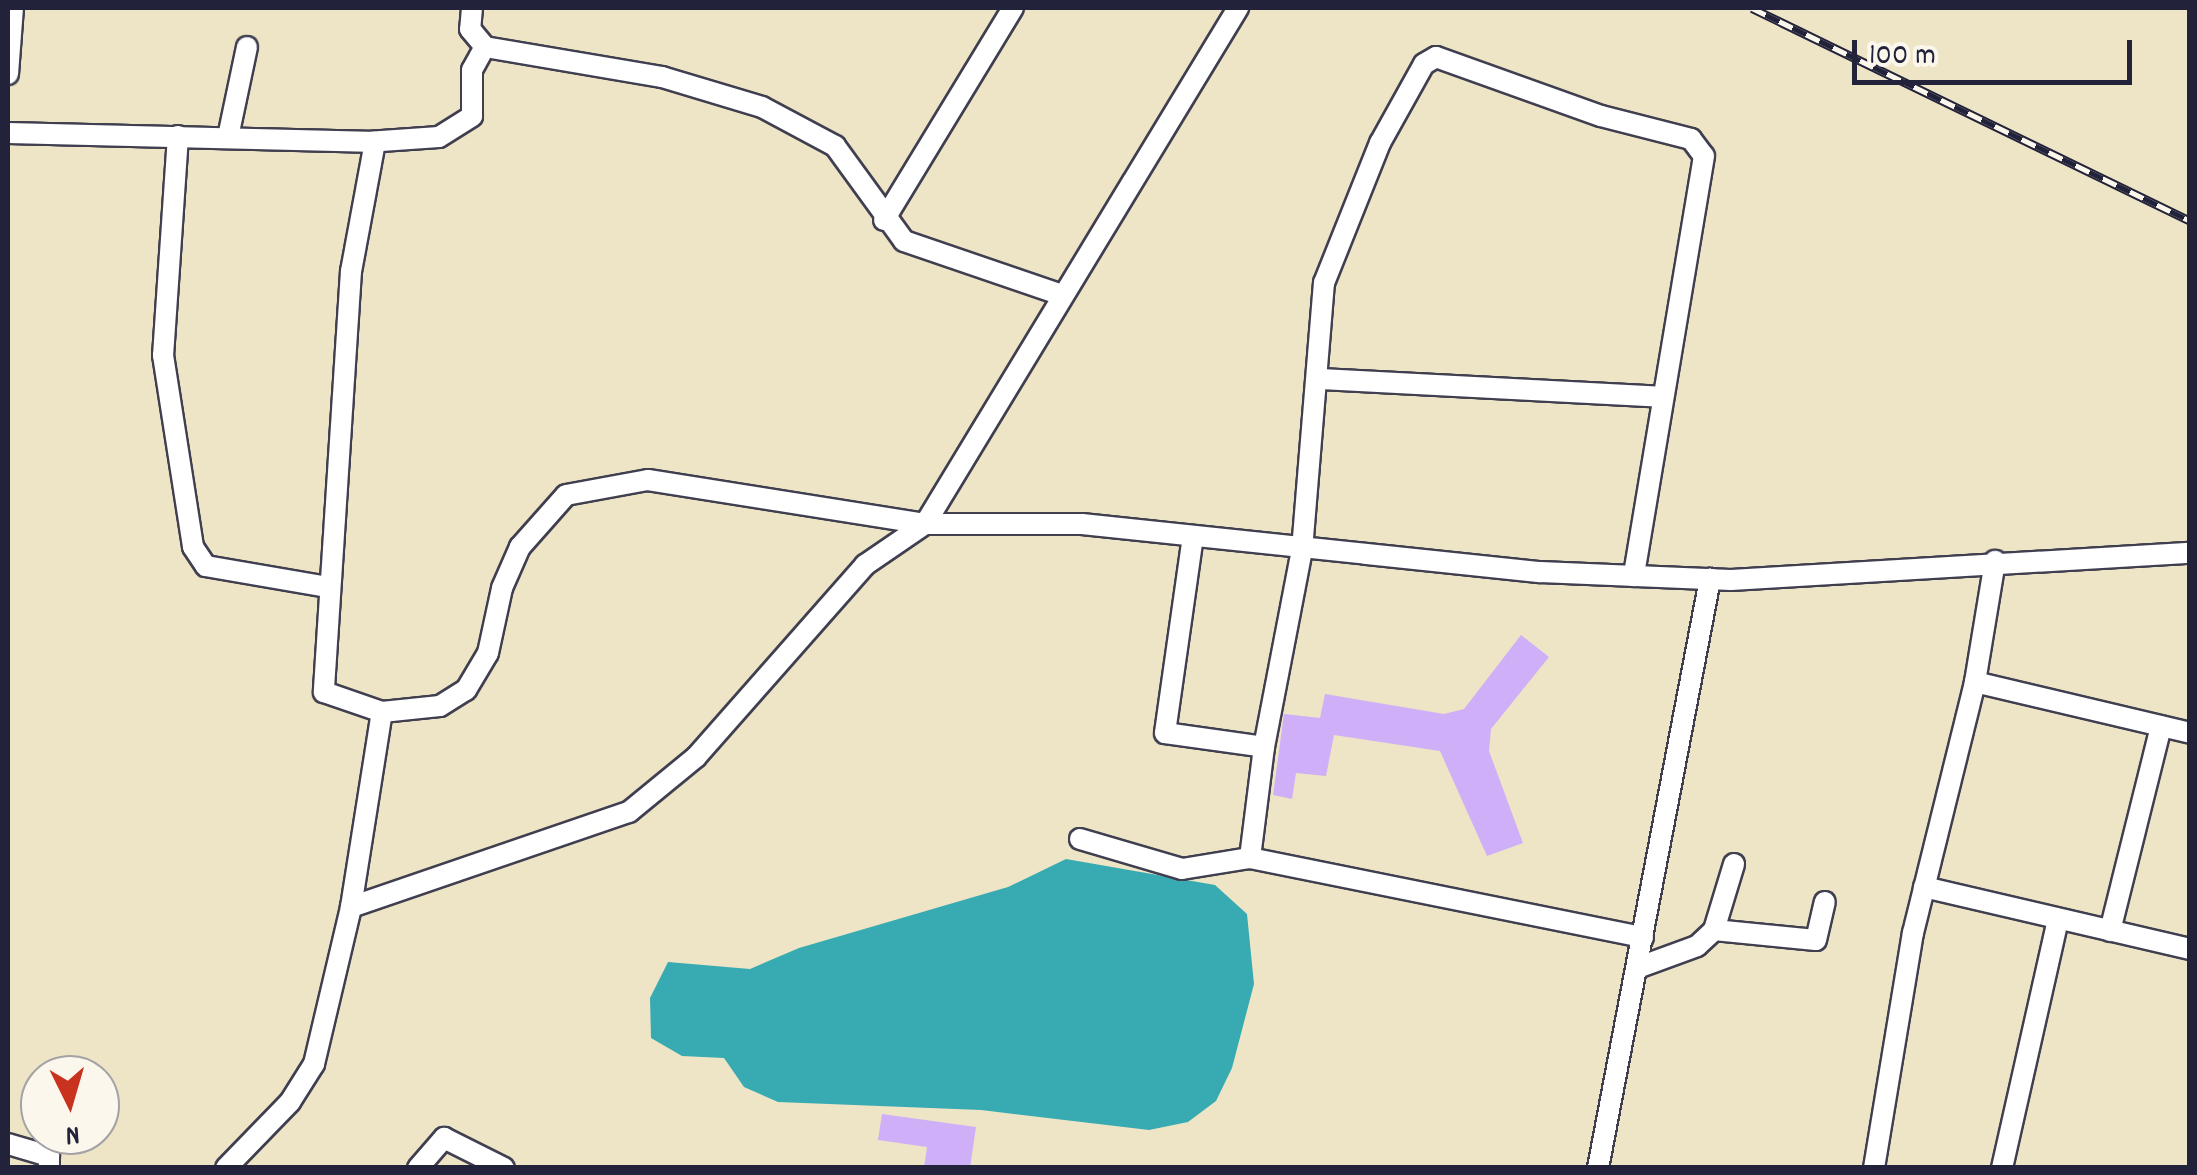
<!DOCTYPE html>
<style>
body{margin:0}
#map{position:relative;width:2197px;height:1175px;overflow:hidden;background:#ede5c6;font-family:Dekko,sans-serif}
div>[style]{position:absolute}
[style*='--x']{left:calc(var(--x)*1px);top:calc(var(--y)*1px);width:calc(var(--w)*1px);rotate:calc(var(--a)*1deg)}
.water>*{inset:0;background:#38abb2}
.building>*{inset:0;background:#cfaff8}
.roads{filter:drop-shadow(2px 0 #403f50) drop-shadow(-2px 0 #403f50) drop-shadow(0 2px #403f50) drop-shadow(0 -2px #403f50)}
.street>*{height:20px;margin:-10px;padding:0 10px;transform-origin:10px;border-radius:10px;background:#fff}
.rail>*{height:9px;margin-top:-4.5px;transform-origin:0;background:repeating-linear-gradient(90deg,#fbf7ec 0 15px,#22223b 0 30px);box-sizing:border-box;border-block:2px solid #22223b}
span{translate:-50% -50%;white-space:nowrap;text-align:center;line-height:1.15;-webkit-text-stroke:9px #fbf7ec;paint-order:stroke}
.frame{position:absolute;inset:0;border:10px solid #22223b;pointer-events:none}
.north{position:absolute;left:20px;top:1055px;width:100px;height:100px;box-sizing:border-box;background:#fbf7ec;border:2px solid #a4a2a5;border-radius:50%;rotate:175deg;font-size:28px;font-weight:700;line-height:40px;text-align:center;color:#22223b}
.north::after{content:'';display:block;margin:auto;width:35px;height:45px;background:#c8321e;clip-path:polygon(50% 0,100% 100%,50% 72%,0 100%)}
.scale{position:absolute;left:1852px;top:40px;width:280px;height:45px;box-sizing:border-box;border:5px solid #22223b;border-top:0;padding-left:12px;font-size:30px;line-height:35px;white-space:nowrap;color:#22223b;-webkit-text-stroke:8px #fbf7ec;paint-order:stroke}
</style>
<div id="map">
<div class="water">
<div style="clip-path:polygon(1066px 859px,1215px 885px,1247px 914px,1254px 984px,1232px 1068px,1216px 1101px,1188px 1122px,1149px 1130px,981px 1110px,778px 1102px,744px 1087px,724px 1058px,682px 1056px,651px 1038px,650px 998px,668px 962px,750px 969px,799px 948px,1008px 887px)"></div>
</div>
<div class="building">
<div style="clip-path:polygon(1521px 635px,1549px 657px,1491px 729px,1489px 751px,1523px 843px,1487px 856px,1440px 751px,1334px 735px,1326px 776px,1296px 773px,1292px 799px,1273px 795px,1284px 714px,1320px 718px,1325px 694px,1444px 714px,1464px 709px)"></div>
<div style="clip-path:polygon(882px 1114px,976px 1127px,970px 1168px,924px 1168px,927px 1147px,878px 1140px)"></div>
</div>
<div class="roads">
<div class="street">
<div style="--x:472;--y:8;--w:21;--a:95"></div>
<div style="--x:470;--y:29;--w:23;--a:50"></div>
<div style="--x:485;--y:47;--w:180;--a:9.6"></div>
<div style="--x:662;--y:77;--w:104;--a:16.7"></div>
<div style="--x:762;--y:107;--w:83;--a:28.1"></div>
<div style="--x:835;--y:146;--w:117;--a:54"></div>
<div style="--x:904;--y:241;--w:167;--a:18.9"></div>
<div style="--x:8;--y:74;--w:66;--a:-85.7"></div>
<div style="--x:8;--y:133;--w:359;--a:1.4"></div>
<div style="--x:367;--y:142;--w:72;--a:-4"></div>
<div style="--x:439;--y:137;--w:39;--a:-32"></div>
<div style="--x:472;--y:116;--w:46;--a:-90"></div>
<div style="--x:472;--y:70;--w:26;--a:-61"></div>
<div style="--x:178;--y:136;--w:220;--a:93.9"></div>
<div style="--x:163;--y:355;--w:194;--a:81.1"></div>
<div style="--x:193;--y:547;--w:23;--a:56"></div>
<div style="--x:206;--y:566;--w:123;--a:9.8"></div>
<div style="--x:228;--y:137;--w:92;--a:-78.1"></div>
<div style="--x:375;--y:142;--w:131;--a:100.5"></div>
<div style="--x:351;--y:271;--w:422;--a:93.7"></div>
<div style="--x:324;--y:692;--w:61;--a:19"></div>
<div style="--x:382;--y:712;--w:58;--a:-5.9"></div>
<div style="--x:440;--y:706;--w:31;--a:-32"></div>
<div style="--x:466;--y:690;--w:43;--a:-59.3"></div>
<div style="--x:488;--y:653;--w:66;--a:-77.8"></div>
<div style="--x:502;--y:588;--w:45;--a:-66.3"></div>
<div style="--x:520;--y:547;--w:69;--a:-48.5"></div>
<div style="--x:566;--y:495;--w:83;--a:-10.4"></div>
<div style="--x:648;--y:480;--w:280;--a:9"></div>
<div style="--x:925;--y:524;--w:604;--a:-58.76"></div>
<div style="--x:884;--y:220;--w:248;--a:-58.7"></div>
<div style="--x:1321;--y:379;--w:340;--a:3"></div>
<div style="--x:1193;--y:536;--w:199;--a:98.1"></div>
<div style="--x:1165;--y:733;--w:100;--a:8"></div>
<div style="--x:1264;--y:747;--w:112;--a:97.2"></div>
<div style="--x:1975;--y:682;--w:221;--a:13.3"></div>
<div style="--x:1264;--y:747;--w:201;--a:-79.1"></div>
<div style="--x:1302;--y:550;--w:268;--a:-85.3"></div>
<div style="--x:1324;--y:283;--w:151;--a:-68.2"></div>
<div style="--x:1380;--y:143;--w:90;--a:-60.9"></div>
<div style="--x:1424;--y:64;--w:14;--a:-30"></div>
<div style="--x:1436;--y:57;--w:175;--a:19.7"></div>
<div style="--x:1601;--y:116;--w:93;--a:14.3"></div>
<div style="--x:1691;--y:139;--w:21;--a:53"></div>
<div style="--x:1704;--y:156;--w:426;--a:99.5"></div>
<div style="--x:1080;--y:839;--w:106;--a:16.4"></div>
<div style="--x:1182;--y:869;--w:69;--a:-9.2"></div>
<div style="--x:1250;--y:858;--w:401;--a:11.4"></div>
<div style="--x:1924;--y:887;--w:273;--a:13.1"></div>
<div style="--x:351;--y:907;--w:197;--a:-81"></div>
<div style="--x:1714;--y:930;--w:69;--a:-73.1"></div>
<div style="--x:2110;--y:931;--w:211;--a:-76"></div>
<div style="--x:1637;--y:968;--w:64;--a:-20.1"></div>
<div style="--x:1697;--y:946;--w:23;--a:-43"></div>
<div style="--x:1714;--y:930;--w:102;--a:5.6"></div>
<div style="--x:1816;--y:940;--w:39;--a:-77"></div>
<div style="--x:8;--y:1144;--w:43;--a:16.3"></div>
<div style="--x:49;--y:1156;--w:12;--a:90"></div>
<div style="--x:226;--y:1168;--w:92;--a:-45.9"></div>
<div style="--x:290;--y:1102;--w:45;--a:-57.7"></div>
<div style="--x:314;--y:1064;--w:161;--a:-76.7"></div>
<div style="--x:351;--y:907;--w:294;--a:-18.9"></div>
<div style="--x:629;--y:812;--w:87;--a:-39.4"></div>
<div style="--x:696;--y:757;--w:256;--a:-48.6"></div>
<div style="--x:865;--y:565;--w:73;--a:-34.3"></div>
<div style="--x:925;--y:524;--w:157;--a:0"></div>
<div style="--x:1082;--y:524;--w:461;--a:6"></div>
<div style="--x:1540;--y:572;--w:191;--a:2.4"></div>
<div style="--x:1731;--y:580;--w:460;--a:-3.4"></div>
<div style="--x:418;--y:1168;--w:40;--a:-49"></div>
<div style="--x:444;--y:1138;--w:67;--a:26.6"></div>
<div style="--x:1598;--y:1168;--w:600;--a:-79.23"></div>
<div style="--x:1874;--y:1168;--w:238;--a:-80.6"></div>
<div style="--x:1913;--y:933;--w:259;--a:-76.1"></div>
<div style="--x:1975;--y:682;--w:123;--a:-80.6"></div>
<div style="--x:2002;--y:1168;--w:254;--a:-77.3"></div>
</div>
</div>
<div class="rail">
<div style="--x:1752;--y:8;--w:487;--a:25.9"></div>
</div>
<div class="frame"></div>
<div class="north">N</div>
<div class="scale">100 m</div>
</div>
